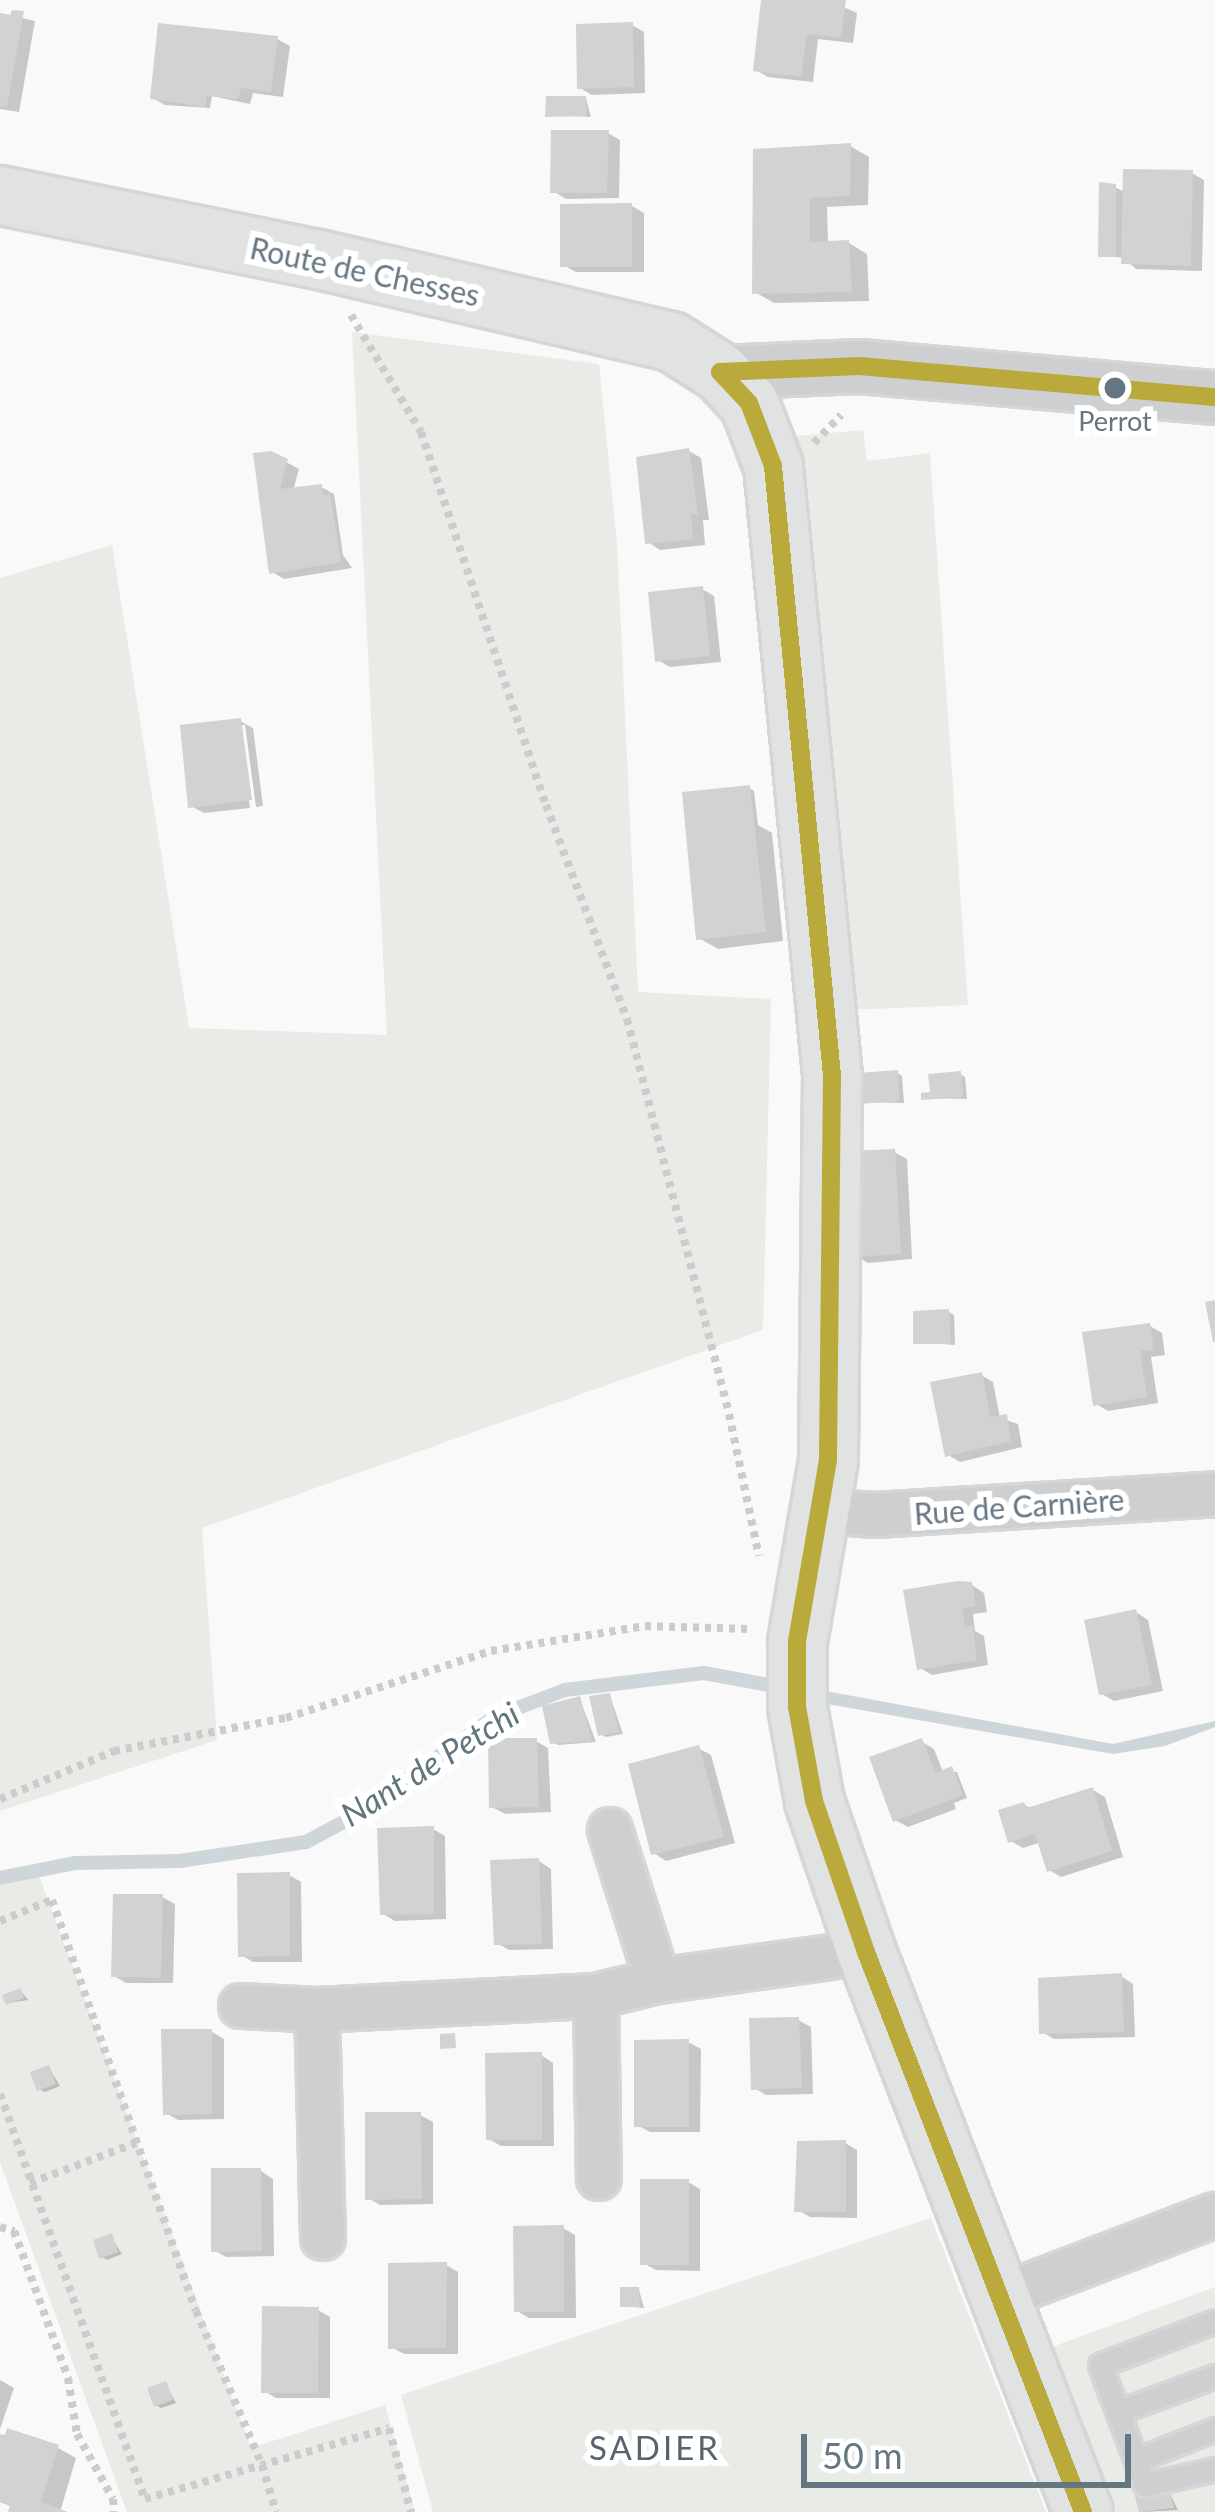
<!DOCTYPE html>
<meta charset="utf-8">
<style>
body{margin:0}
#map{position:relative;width:1215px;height:2512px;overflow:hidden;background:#f9f9f9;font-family:Lato,sans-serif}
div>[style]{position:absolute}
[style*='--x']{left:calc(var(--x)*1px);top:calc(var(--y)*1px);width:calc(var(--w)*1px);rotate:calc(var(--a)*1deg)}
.green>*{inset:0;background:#e8ebe6}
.water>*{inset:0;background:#ced6d9}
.shadow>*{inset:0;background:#0003}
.stream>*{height:14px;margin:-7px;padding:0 7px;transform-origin:7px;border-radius:7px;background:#ced6d9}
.building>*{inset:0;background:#d0d2d3}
.path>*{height:8px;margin-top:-4px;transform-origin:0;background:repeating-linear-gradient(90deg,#cbcccd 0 6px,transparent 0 12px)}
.roads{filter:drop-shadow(3px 0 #d5d6d7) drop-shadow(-3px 0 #d5d6d7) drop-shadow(0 3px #d5d6d7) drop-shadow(0 -3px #d5d6d7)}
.service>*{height:21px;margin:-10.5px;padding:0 10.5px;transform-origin:10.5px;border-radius:10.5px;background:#cecfd0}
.minor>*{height:42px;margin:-21px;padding:0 21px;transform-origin:21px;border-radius:21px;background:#cecfd0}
.tertiary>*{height:51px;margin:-25.5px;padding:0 25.5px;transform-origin:25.5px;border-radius:25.5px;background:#cecfd0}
.secondary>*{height:57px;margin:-28.5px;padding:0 28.5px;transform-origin:28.5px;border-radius:28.5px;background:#e1e2e2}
.bus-1>*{height:18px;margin:-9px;padding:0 9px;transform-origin:9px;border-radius:9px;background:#baa93b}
.dots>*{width:33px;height:33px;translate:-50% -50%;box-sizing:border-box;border:6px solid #fff;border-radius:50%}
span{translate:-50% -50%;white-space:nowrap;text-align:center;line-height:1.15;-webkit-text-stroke:12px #fff;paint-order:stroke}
.bus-label{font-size:27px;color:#657683}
.street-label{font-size:30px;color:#657683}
.water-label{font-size:33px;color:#60757c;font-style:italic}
.neighbourhood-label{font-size:33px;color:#57646e;letter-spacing:3px}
.scale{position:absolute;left:801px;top:2434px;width:330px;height:54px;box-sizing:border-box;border:6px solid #657683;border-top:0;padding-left:15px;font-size:36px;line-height:42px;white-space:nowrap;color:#657683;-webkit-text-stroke:9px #fff;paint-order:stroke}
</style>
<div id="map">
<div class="green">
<div style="clip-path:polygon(352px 332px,599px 364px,617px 543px,638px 992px,771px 999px,763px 1330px,202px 1528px,217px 1740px,0 1811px,0 578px,112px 545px,189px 1028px,387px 1035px)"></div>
<div style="clip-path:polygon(863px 430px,867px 461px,930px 453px,968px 1005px,847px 1010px,796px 436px)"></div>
<div style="clip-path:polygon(37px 1870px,251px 2448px,385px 2405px,415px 2512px,127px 2512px,0 2162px,0 1878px)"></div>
<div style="clip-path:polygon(931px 2218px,1046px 2512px,433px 2512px,401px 2395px)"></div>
<div style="clip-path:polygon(1215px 2287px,1215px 2512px,1117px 2512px,1052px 2347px)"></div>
</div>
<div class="water">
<div style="clip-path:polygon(804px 1687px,1113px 1744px,1215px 1721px,1215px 1727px,1165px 1746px,1113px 1754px,804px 1700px)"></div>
</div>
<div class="shadow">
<div style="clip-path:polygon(764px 0,841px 0,841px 6px,857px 13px,853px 43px,818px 39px,813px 82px,768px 77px,756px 70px)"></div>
<div style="clip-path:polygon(0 13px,35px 21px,19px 112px,0 109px)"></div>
<div style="clip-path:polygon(632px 25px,644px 32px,645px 93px,592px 95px,580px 88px)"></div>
<div style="clip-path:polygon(277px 39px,290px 46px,283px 97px,253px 93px,250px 104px,212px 96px,210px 108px,165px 105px,153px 98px)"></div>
<div style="clip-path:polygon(586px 99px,591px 117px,548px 115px)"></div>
<div style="clip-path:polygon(608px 133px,620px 140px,619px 198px,566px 199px,553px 191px)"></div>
<div style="clip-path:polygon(850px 146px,869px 157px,868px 205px,827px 207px,828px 244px,849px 243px,867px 254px,869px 301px,774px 303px,755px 292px,756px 152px)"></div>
<div style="clip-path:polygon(1192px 173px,1204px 180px,1202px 271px,1136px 269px,1124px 258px,1101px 255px,1115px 187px,1126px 193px)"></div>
<div style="clip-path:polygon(632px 206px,644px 213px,644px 272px,576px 272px,563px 265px)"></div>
<div style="clip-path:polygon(689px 451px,701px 458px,709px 520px,703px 520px,705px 545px,660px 550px,648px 542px)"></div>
<div style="clip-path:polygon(271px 454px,299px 469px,293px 491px,321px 487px,334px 494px,343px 555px,352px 568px,284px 579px,272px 572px)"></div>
<div style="clip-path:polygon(702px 589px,714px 596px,721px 662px,670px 667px,658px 660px)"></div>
<div style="clip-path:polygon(240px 721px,253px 728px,263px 806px,256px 807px,245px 725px,239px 725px,250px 808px,204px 813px,191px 806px)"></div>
<div style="clip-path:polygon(749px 788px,754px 791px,758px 825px,772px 833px,783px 941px,718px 949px,699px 938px)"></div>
<div style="clip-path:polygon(897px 1073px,902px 1076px,904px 1103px,862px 1102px)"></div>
<div style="clip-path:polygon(960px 1074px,965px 1077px,967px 1099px,924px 1098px)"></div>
<div style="clip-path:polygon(894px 1152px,907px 1159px,912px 1259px,868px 1263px,856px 1256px)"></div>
<div style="clip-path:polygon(949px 1312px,954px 1315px,955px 1345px,916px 1342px)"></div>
<div style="clip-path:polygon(1150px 1326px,1162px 1333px,1165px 1355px,1151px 1357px,1158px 1403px,1108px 1411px,1096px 1404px)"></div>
<div style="clip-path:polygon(981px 1375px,993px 1382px,1000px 1418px,1018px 1424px,1022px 1447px,960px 1462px,948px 1455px)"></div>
<div style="clip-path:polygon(972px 1585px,984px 1593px,987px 1612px,973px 1614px,975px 1631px,984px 1636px,988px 1665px,932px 1675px,920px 1668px)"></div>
<div style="clip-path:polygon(1136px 1612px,1148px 1620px,1163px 1691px,1114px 1701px,1102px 1694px)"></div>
<div style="clip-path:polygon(610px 1696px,623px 1734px,606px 1737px,601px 1734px)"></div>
<div style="clip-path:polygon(580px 1699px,596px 1742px,558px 1745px,552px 1742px)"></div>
<div style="clip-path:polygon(536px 1741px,548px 1748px,551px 1812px,505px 1814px,492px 1807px)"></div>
<div style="clip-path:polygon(922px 1742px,934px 1749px,943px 1772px,957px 1772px,967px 1798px,954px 1803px,956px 1809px,908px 1827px,895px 1820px)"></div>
<div style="clip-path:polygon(698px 1748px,711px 1755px,735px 1843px,666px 1861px,654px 1853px)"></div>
<div style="clip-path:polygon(1093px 1790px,1105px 1797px,1123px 1857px,1061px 1877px,1049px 1870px,1041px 1842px,1023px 1848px,1011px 1841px,1024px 1805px,1033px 1809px)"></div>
<div style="clip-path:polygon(433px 1829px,445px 1836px,446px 1919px,395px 1921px,383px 1914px)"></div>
<div style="clip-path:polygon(539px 1861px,551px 1869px,553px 1949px,509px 1950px,497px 1943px)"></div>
<div style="clip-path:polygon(289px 1875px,301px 1882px,302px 1962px,253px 1962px,241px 1955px)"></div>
<div style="clip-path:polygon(162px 1897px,175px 1904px,173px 1983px,126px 1983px,114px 1976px)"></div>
<div style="clip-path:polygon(1121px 1976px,1133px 1984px,1135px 2037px,1054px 2039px,1042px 2032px)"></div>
<div style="clip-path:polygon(21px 1991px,28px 2000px,8px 2003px)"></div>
<div style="clip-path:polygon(798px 2020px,811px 2027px,813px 2094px,766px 2095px,754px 2088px)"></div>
<div style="clip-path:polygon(212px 2032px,224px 2039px,224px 2119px,178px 2120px,166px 2113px)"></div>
<div style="clip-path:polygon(688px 2042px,701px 2049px,700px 2132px,650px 2132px,637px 2125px)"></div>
<div style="clip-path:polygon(541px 2055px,553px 2063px,554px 2146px,501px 2146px,489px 2139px)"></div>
<div style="clip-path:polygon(49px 2068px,60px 2086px,45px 2092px,39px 2089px)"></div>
<div style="clip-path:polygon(420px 2115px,433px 2122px,433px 2204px,380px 2205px,368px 2198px)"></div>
<div style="clip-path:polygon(845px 2143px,857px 2150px,857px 2218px,810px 2217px,798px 2210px)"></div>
<div style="clip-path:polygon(261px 2171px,273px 2179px,274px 2256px,226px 2257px,214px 2250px)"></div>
<div style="clip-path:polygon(688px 2182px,700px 2189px,700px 2271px,656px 2270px,643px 2263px)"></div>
<div style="clip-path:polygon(563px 2228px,575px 2235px,576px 2318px,529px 2318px,517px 2311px)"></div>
<div style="clip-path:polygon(111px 2237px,122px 2254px,107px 2260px,102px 2257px)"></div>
<div style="clip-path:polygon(446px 2265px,458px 2272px,458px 2354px,404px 2354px,391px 2347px)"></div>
<div style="clip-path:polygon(639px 2290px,644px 2308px,623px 2306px)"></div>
<div style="clip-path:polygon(318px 2310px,330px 2317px,330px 2398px,276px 2398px,264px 2391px)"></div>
<div style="clip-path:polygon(0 2380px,14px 2388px,0 2429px)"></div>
<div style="clip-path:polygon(166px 2385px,176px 2403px,161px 2408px,156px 2405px)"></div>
<div style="clip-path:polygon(0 2437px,58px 2448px,76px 2458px,60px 2512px,11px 2512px,13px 2507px,0 2502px)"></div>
<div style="clip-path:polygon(1169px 2492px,1178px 2510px,1142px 2512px,1139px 2499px)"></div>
</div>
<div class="stream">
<div style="--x:0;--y:1878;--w:76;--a:-11.3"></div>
<div style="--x:75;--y:1863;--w:105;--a:-1.1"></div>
<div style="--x:180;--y:1861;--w:127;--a:-8.6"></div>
<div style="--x:306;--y:1842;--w:55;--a:-28"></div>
<div style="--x:355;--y:1816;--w:171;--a:-35.5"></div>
<div style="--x:494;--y:1717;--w:76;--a:-20.8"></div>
<div style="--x:565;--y:1690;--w:140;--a:-7"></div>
<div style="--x:704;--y:1673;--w:83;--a:10.4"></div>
</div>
<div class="building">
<div style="clip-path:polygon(761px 0,846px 0,841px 38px,807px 34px,801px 77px,753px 71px)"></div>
<div style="clip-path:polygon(12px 10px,24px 11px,7px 107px,0 106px,0 13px,10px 15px)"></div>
<div style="clip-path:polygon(633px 22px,634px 87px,577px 89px,576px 24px)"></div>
<div style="clip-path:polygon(158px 23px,278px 36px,271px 92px,241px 88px,238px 99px,207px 96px,205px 107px,150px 99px)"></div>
<div style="clip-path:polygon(546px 96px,586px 96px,586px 116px,545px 117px)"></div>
<div style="clip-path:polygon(551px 130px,609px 130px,607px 193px,550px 193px)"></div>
<div style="clip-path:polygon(851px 143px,850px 196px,810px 198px,810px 242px,849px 240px,852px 292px,752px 294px,753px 149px)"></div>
<div style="clip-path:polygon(1123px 169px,1193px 170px,1191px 266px,1121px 264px)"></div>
<div style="clip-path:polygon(1099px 182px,1116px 184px,1116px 257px,1098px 257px)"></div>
<div style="clip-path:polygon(632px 203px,632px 267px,560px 267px,560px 204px)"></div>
<div style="clip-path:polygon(689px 448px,698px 515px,691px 514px,693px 539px,645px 544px,636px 457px)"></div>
<div style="clip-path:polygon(271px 451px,288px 459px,280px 489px,322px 484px,323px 495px,330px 494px,341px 562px,269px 574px,253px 453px)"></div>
<div style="clip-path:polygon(703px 586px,710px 656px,655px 662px,648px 592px)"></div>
<div style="clip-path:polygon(241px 718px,252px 800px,188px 808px,180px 725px)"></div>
<div style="clip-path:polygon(750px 785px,766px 932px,696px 940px,682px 792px)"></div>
<div style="clip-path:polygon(898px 1070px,899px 1101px,859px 1104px,858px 1073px)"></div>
<div style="clip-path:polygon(961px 1071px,963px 1097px,921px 1100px,921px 1093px,930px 1092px,928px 1074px)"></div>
<div style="clip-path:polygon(895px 1149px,901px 1254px,853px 1257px,848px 1151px)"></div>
<div style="clip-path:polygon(1215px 1300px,1215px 1342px,1213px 1342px,1205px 1302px)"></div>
<div style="clip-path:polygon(949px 1309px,951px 1344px,913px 1344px,913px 1311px)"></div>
<div style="clip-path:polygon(1150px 1323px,1154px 1350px,1140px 1351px,1147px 1397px,1093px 1406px,1082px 1332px)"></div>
<div style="clip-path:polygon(982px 1372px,990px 1417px,1007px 1414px,1011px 1441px,945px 1457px,930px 1382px)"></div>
<div style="clip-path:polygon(957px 1581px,972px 1582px,976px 1606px,962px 1608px,965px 1627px,973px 1626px,977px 1660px,917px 1670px,903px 1590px)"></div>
<div style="clip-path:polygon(1136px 1609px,1152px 1685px,1099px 1695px,1084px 1620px)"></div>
<div style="clip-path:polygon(610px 1693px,619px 1732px,598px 1736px,589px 1696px)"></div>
<div style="clip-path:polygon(580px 1696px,592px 1741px,550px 1744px,542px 1706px)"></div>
<div style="clip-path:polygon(488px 1738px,537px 1738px,539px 1807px,489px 1808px)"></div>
<div style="clip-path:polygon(922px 1738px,935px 1773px,952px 1766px,963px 1795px,893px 1822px,869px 1757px)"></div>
<div style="clip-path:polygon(699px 1745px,724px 1837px,651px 1855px,628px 1764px)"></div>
<div style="clip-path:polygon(1093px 1787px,1112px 1851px,1047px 1872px,1035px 1834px,1008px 1843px,998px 1810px,1024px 1802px,1027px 1808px)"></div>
<div style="clip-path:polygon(434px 1826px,434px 1914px,380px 1915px,377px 1828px)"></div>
<div style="clip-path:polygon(539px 1858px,542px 1944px,494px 1945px,490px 1860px)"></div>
<div style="clip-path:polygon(290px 1872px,290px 1956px,238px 1957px,237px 1873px)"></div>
<div style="clip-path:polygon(113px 1894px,163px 1894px,161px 1978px,111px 1977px)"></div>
<div style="clip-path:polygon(1122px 1973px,1124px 2032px,1039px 2034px,1038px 1978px)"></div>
<div style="clip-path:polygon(21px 1988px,24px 1998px,6px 2005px,2px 1995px)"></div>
<div style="clip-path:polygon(799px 2017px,802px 2088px,751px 2090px,749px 2018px)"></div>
<div style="clip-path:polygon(161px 2029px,212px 2029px,212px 2114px,163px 2115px)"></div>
<div style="clip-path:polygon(455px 2033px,456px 2048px,440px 2049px,440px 2034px)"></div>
<div style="clip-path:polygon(689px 2039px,689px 2127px,634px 2127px,634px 2040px)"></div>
<div style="clip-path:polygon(542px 2052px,542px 2140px,486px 2140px,485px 2053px)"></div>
<div style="clip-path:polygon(49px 2065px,56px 2084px,37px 2091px,30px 2072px)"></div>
<div style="clip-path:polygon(365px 2112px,421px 2112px,422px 2199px,365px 2200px)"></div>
<div style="clip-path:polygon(846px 2140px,846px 2212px,794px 2212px,797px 2141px)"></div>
<div style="clip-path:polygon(211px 2168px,261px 2168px,262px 2251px,211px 2252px)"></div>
<div style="clip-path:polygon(640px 2179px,689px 2179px,689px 2265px,640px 2265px)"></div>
<div style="clip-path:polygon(564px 2225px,564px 2312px,514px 2312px,513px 2226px)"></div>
<div style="clip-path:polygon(112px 2233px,118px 2252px,99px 2259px,93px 2240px)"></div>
<div style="clip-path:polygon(447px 2262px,446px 2348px,388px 2349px,388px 2263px)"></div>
<div style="clip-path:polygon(620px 2287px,639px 2287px,640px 2307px,620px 2307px)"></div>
<div style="clip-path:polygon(262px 2306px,319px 2307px,318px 2393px,261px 2393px)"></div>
<div style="clip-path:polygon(166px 2381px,173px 2400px,154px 2407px,147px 2388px)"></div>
<div style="clip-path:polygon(7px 2428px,59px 2445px,41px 2502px,68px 2512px,8px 2512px,10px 2505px,0 2501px,0 2434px,5px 2435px)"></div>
<div style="clip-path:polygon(1169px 2489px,1174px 2508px,1139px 2512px,1135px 2497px)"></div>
</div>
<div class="path">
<div style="--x:351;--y:315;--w:136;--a:59.1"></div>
<div style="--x:421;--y:432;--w:393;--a:71.5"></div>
<div style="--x:546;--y:805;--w:229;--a:69.3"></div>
<div style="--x:627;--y:1019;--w:408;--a:75.5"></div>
<div style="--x:729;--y:1414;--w:145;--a:78.1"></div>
<div style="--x:814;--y:443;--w:39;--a:-46"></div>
<div style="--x:0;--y:1799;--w:124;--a:-22.8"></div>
<div style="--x:114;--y:1751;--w:175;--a:-10.9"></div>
<div style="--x:286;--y:1718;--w:216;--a:-18.1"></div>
<div style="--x:491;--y:1651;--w:156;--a:-9.2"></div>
<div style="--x:645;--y:1626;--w:104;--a:1.7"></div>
<div style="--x:0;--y:1921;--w:56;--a:-22"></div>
<div style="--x:52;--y:1900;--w:435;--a:70.7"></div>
<div style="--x:196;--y:2311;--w:168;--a:66.8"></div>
<div style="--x:262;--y:2465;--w:49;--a:73.4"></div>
<div style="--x:0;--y:2094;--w:430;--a:70.3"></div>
<div style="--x:145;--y:2499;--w:254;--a:-16.2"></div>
<div style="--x:389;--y:2428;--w:87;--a:75.3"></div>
<div style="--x:30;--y:2183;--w:113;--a:-20.7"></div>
<div style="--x:0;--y:2227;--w:15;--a:16"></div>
<div style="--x:14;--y:2231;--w:157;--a:69.8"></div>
<div style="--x:68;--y:2378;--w:57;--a:80.9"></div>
<div style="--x:77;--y:2434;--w:74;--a:61"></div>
<div style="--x:113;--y:2499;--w:13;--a:86"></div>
</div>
<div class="roads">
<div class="service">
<div style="--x:1215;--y:2321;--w:123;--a:159.1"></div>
<div style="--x:1100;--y:2365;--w:128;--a:69.4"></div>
<div style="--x:1145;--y:2485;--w:72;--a:-12.9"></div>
<div style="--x:1118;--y:2412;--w:103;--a:-20.4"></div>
<div style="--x:1136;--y:2460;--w:85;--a:-21.4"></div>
</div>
<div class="minor">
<div style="--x:823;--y:1511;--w:52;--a:4.4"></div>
<div style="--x:875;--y:1515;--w:341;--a:-3.5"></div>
<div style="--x:610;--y:1830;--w:158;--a:72.4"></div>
<div style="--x:596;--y:1996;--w:182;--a:89.1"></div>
<div style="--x:241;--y:2006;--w:76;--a:3"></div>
<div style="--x:323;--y:2238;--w:228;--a:-91.5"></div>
<div style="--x:317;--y:2010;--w:279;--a:-2.9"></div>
<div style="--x:596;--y:1996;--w:64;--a:-13.6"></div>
<div style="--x:658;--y:1981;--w:210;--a:-7.9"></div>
<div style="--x:1000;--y:2297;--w:230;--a:-20.9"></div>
</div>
<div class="tertiary">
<div style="--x:720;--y:372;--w:139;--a:-2.5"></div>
<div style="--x:859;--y:366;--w:357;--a:5"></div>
</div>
<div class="secondary">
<div style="--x:0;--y:195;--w:324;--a:11.4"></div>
<div style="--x:318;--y:259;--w:362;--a:13.1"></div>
<div style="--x:671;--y:341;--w:58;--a:32.3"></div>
<div style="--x:720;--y:372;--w:42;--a:46.9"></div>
<div style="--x:749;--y:403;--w:67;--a:69.1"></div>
<div style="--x:773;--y:466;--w:612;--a:84.47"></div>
<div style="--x:832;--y:1075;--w:385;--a:90.6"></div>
<div style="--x:828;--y:1460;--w:185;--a:99.7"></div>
<div style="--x:797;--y:1642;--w:65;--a:90"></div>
<div style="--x:797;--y:1707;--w:96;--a:79.7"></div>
<div style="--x:814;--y:1801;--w:160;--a:71"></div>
<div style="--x:866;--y:1952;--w:601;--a:68.82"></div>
</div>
</div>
<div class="bus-1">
<div style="--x:720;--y:372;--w:42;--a:46.9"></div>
<div style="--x:749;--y:403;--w:67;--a:69.1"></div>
<div style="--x:773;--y:466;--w:612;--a:84.47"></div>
<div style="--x:832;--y:1075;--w:385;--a:90.6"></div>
<div style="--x:828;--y:1460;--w:185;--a:99.7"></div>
<div style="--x:797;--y:1642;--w:65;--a:90"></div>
<div style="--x:797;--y:1707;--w:96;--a:79.7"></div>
<div style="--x:814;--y:1801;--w:160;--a:71"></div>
<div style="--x:866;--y:1952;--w:601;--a:68.82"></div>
<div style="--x:720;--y:372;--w:139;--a:-2.5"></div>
<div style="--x:859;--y:366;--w:357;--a:5"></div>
</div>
<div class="dots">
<div style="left:1115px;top:388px;background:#657683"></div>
</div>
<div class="bus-label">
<span style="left:1115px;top:421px">Perrot</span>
</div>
<div class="street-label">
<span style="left:365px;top:271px;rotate:12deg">Route de Chesses</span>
<span style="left:1019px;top:1506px;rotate:-4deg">Rue de Carnière</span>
</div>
<div class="water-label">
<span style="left:430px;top:1764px;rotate:-32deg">Nant de Petchi</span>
</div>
<div class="neighbourhood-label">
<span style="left:655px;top:2448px">SADIER</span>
</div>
<div class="scale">50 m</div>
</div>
